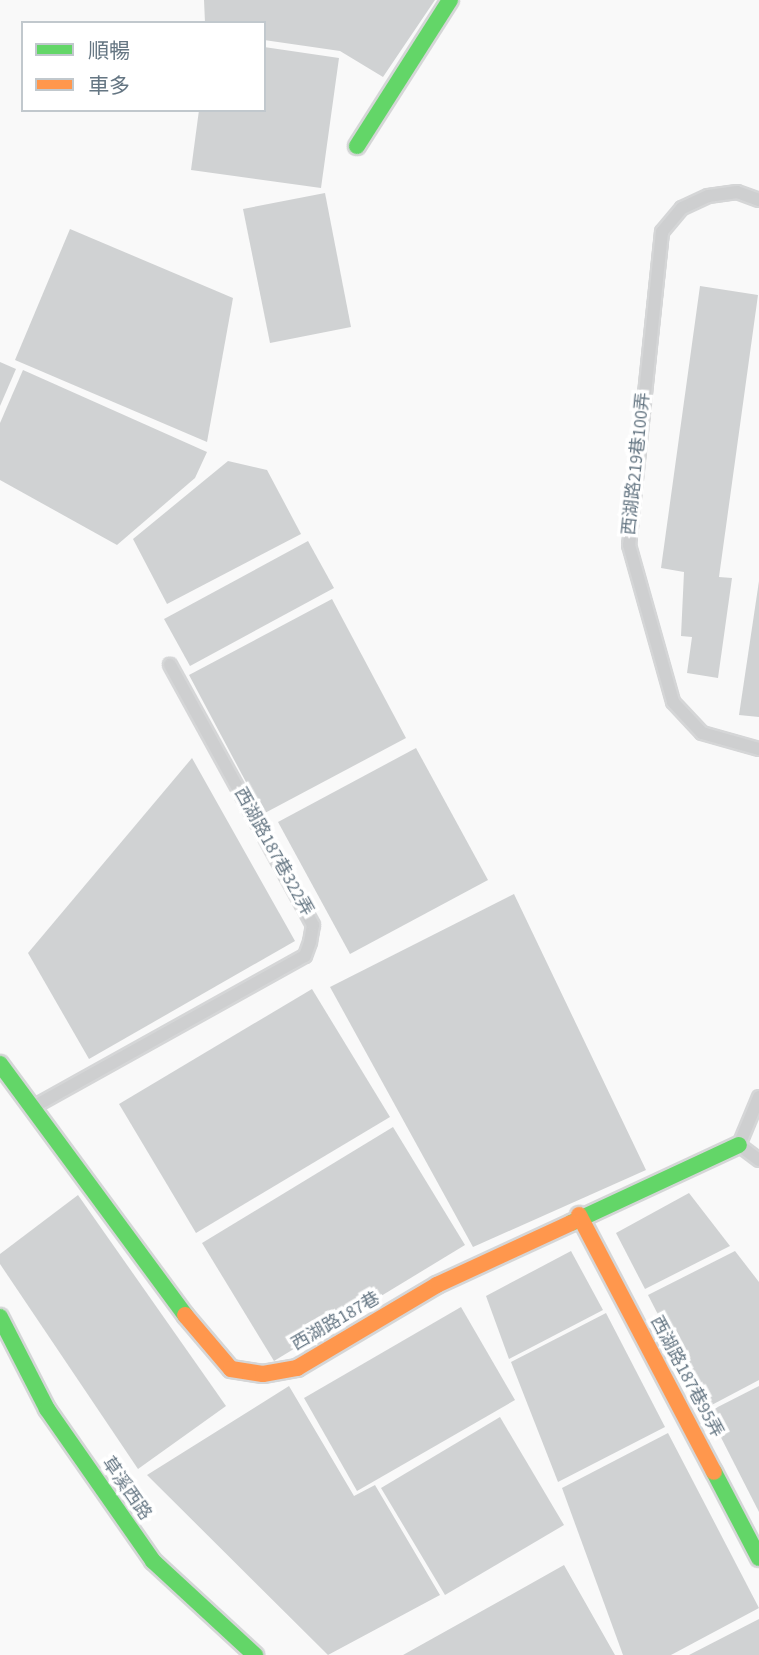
<!DOCTYPE html>
<meta charset="utf-8">
<style>
body{margin:0}
#map{position:relative;width:759px;height:1655px;overflow:hidden;background:#f9f9f9;font-family:"Source Sans 3","Noto Sans TC",sans-serif}
div>[style]{position:absolute}
[style*='--x']{left:calc(var(--x)*1px);top:calc(var(--y)*1px);width:calc(var(--w)*1px);rotate:calc(var(--a)*1deg)}
.building>*{inset:0;background:#d0d2d3}
.roads{filter:drop-shadow(2px 0 #d5d6d7) drop-shadow(-2px 0 #d5d6d7) drop-shadow(0 2px #d5d6d7) drop-shadow(0 -2px #d5d6d7)}
.lane>*{height:12px;margin:-6px;padding:0 6px;transform-origin:6px;border-radius:6px;background:#cecfd0}
.fast>*{height:16px;margin:-8px;padding:0 8px;transform-origin:8px;border-radius:8px;background:#63d668}
.slow>*{height:16px;margin:-8px;padding:0 8px;transform-origin:8px;border-radius:8px;background:#ff974d}
span{translate:-50% -50%;white-space:nowrap;text-align:center;line-height:1.15;-webkit-text-stroke:7px #fff;paint-order:stroke}
.street-label{font-size:18px;color:#657683}
.legend{position:absolute;left:21px;top:21px;width:245px;height:91px;box-sizing:border-box;background:#fff;border:2px solid #c1c8cd;margin:0;padding:9px 12px;list-style:none;font-size:21px;color:#657683}
.legend li{display:flex;align-items:center;gap:14px;height:35px}
.legend b{width:35px;border:2px solid #c1c8cd}
</style>
<div id="map">
<div class="building">
<div style="clip-path:polygon(204px 0,435px 0,383px 77px,340px 51px,264px 40px,264px 23px,205px 23px)"></div>
<div style="clip-path:polygon(264px 47px,339px 58px,321px 188px,191px 170px,199px 110px,264px 110px)"></div>
<div style="clip-path:polygon(325px 193px,351px 327px,270px 343px,243px 209px)"></div>
<div style="clip-path:polygon(70px 229px,233px 298px,207px 442px,15px 360px)"></div>
<div style="clip-path:polygon(700px 286px,758px 295px,719px 577px,732px 578px,718px 678px,687px 673px,692px 637px,681px 636px,684px 572px,661px 568px)"></div>
<div style="clip-path:polygon(0 362px,16px 369px,0 406px)"></div>
<div style="clip-path:polygon(23px 370px,207px 452px,195px 478px,117px 545px,0 480px,0 423px)"></div>
<div style="clip-path:polygon(228px 461px,267px 470px,301px 534px,167px 604px,133px 539px)"></div>
<div style="clip-path:polygon(308px 541px,334px 588px,190px 666px,164px 619px)"></div>
<div style="clip-path:polygon(759px 581px,759px 717px,739px 715px)"></div>
<div style="clip-path:polygon(332px 599px,406px 738px,263px 814px,189px 675px)"></div>
<div style="clip-path:polygon(416px 748px,488px 880px,350px 954px,278px 822px)"></div>
<div style="clip-path:polygon(192px 758px,295px 941px,89px 1059px,28px 953px)"></div>
<div style="clip-path:polygon(514px 894px,646px 1170px,473px 1247px,330px 987px)"></div>
<div style="clip-path:polygon(312px 989px,390px 1117px,196px 1233px,119px 1104px)"></div>
<div style="clip-path:polygon(393px 1127px,465px 1245px,274px 1361px,202px 1243px)"></div>
<div style="clip-path:polygon(689px 1193px,730px 1246px,645px 1289px,616px 1233px)"></div>
<div style="clip-path:polygon(78px 1195px,226px 1406px,138px 1469px,0 1264px,0 1254px)"></div>
<div style="clip-path:polygon(571px 1251px,603px 1310px,509px 1359px,486px 1296px)"></div>
<div style="clip-path:polygon(735px 1251px,759px 1282px,759px 1380px,706px 1408px,648px 1295px)"></div>
<div style="clip-path:polygon(461px 1307px,515px 1400px,357px 1491px,304px 1398px)"></div>
<div style="clip-path:polygon(606px 1313px,665px 1427px,558px 1482px,511px 1362px)"></div>
<div style="clip-path:polygon(289px 1386px,354px 1496px,375px 1485px,440px 1595px,328px 1655px,147px 1475px)"></div>
<div style="clip-path:polygon(759px 1386px,759px 1512px,708px 1412px)"></div>
<div style="clip-path:polygon(500px 1417px,564px 1525px,445px 1595px,381px 1488px)"></div>
<div style="clip-path:polygon(668px 1433px,759px 1608px,671px 1655px,623px 1655px,562px 1488px)"></div>
<div style="clip-path:polygon(564px 1565px,615px 1655px,403px 1655px,507px 1597px)"></div>
<div style="clip-path:polygon(759px 1619px,759px 1655px,689px 1655px)"></div>
</div>
<div class="roads">
<div class="lane">
<div style="--x:759;--y:200;--w:23;--a:-160"></div>
<div style="--x:737;--y:192;--w:29;--a:172"></div>
<div style="--x:708;--y:196;--w:29;--a:155"></div>
<div style="--x:682;--y:208;--w:31;--a:130"></div>
<div style="--x:662;--y:232;--w:315;--a:96"></div>
<div style="--x:629;--y:545;--w:163;--a:74.3"></div>
<div style="--x:673;--y:702;--w:42;--a:46.9"></div>
<div style="--x:702;--y:733;--w:59;--a:15.7"></div>
<div style="--x:759;--y:1097;--w:52;--a:112.6"></div>
<div style="--x:739;--y:1145;--w:25;--a:37"></div>
<div style="--x:35;--y:1106;--w:309;--a:-29.1"></div>
<div style="--x:305;--y:956;--w:15;--a:-70"></div>
<div style="--x:310;--y:942;--w:17;--a:-80"></div>
<div style="--x:313;--y:925;--w:297;--a:-118.8"></div>
</div>
<div class="fast">
<div style="--x:357;--y:146;--w:173;--a:-57.5"></div>
<div style="--x:0;--y:1064;--w:312;--a:53.6"></div>
<div style="--x:571;--y:1223;--w:185;--a:-24.9"></div>
<div style="--x:0;--y:1317;--w:103;--a:62.9"></div>
<div style="--x:47;--y:1409;--w:185;--a:55.1"></div>
<div style="--x:153;--y:1561;--w:139;--a:42.7"></div>
<div style="--x:714;--y:1472;--w:97;--a:62.4"></div>
</div>
<div class="slow">
<div style="--x:579;--y:1215;--w:290;--a:62.3"></div>
<div style="--x:185;--y:1315;--w:71;--a:49.6"></div>
<div style="--x:231;--y:1369;--w:32;--a:9"></div>
<div style="--x:263;--y:1374;--w:35;--a:-10"></div>
<div style="--x:297;--y:1368;--w:163;--a:-30.7"></div>
<div style="--x:437;--y:1285;--w:148;--a:-24.8"></div>
</div>
</div>
<div class="street-label">
<span style="left:637px;top:464px;rotate:-84deg">西湖路219巷100弄</span>
<span style="left:273px;top:852px;rotate:61deg">西湖路187巷322弄</span>
<span style="left:336px;top:1322px;rotate:-30deg">西湖路187巷</span>
<span style="left:686px;top:1377px;rotate:62deg">西湖路187巷95弄</span>
<span style="left:126px;top:1489px;rotate:55deg">草溪西路</span>
</div>
<ul class="legend">
<li><b style="height:9px;background:#63d668"></b>順暢</li>
<li><b style="height:9px;background:#ff974d"></b>車多</li>
</ul>
</div>
